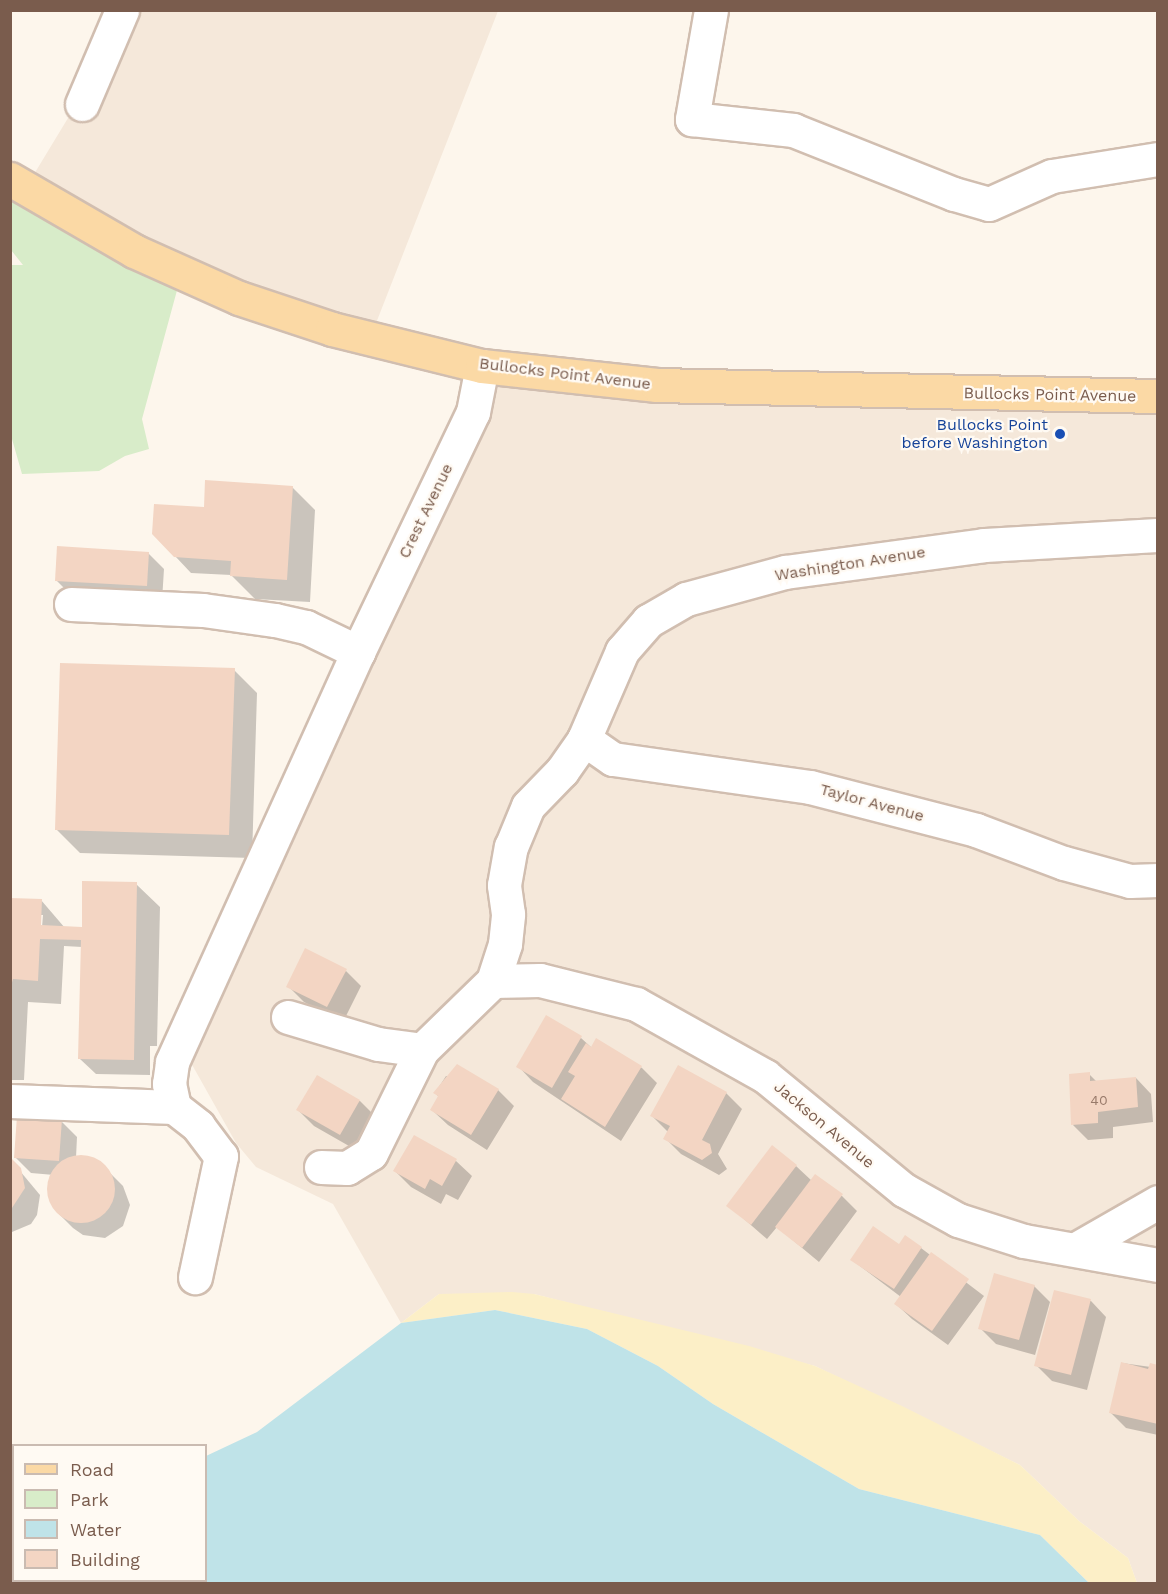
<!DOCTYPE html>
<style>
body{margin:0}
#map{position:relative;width:1168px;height:1594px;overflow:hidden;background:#fdf6ec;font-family:"Work Sans",sans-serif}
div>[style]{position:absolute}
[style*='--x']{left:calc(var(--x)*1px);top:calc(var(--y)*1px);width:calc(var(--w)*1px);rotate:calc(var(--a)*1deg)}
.residential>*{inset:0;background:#f5e8da}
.green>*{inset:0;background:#d8ecc9}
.sand>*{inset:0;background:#fcefc7}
.water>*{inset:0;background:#bfe3e8}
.shadow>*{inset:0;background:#0003}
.building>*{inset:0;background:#f3d5c3}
.round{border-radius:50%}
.roads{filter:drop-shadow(2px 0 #d1beb0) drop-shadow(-2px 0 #d1beb0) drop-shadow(0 2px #d1beb0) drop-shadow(0 -2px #d1beb0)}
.minor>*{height:33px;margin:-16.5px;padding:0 16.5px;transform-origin:16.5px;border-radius:16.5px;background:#fff}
.major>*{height:33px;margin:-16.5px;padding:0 16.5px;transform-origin:16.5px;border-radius:16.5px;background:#fbd9a5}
.dots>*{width:16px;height:16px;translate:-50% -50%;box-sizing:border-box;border:3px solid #fffaf3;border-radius:50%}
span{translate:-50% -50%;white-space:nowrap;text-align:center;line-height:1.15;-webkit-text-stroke:4.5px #fffaf3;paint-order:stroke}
.number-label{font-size:14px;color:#987a6a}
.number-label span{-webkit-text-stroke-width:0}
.street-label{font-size:16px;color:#7a5c4d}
.transit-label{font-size:16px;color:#164399}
.right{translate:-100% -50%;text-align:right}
.frame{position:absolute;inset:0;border:12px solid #7a5c4d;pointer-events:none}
.legend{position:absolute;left:12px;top:1444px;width:195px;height:138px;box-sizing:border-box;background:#fffaf3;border:2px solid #cabbb1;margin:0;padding:8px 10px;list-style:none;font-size:18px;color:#7a5c4d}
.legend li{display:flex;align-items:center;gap:12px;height:30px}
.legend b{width:30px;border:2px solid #cabbb1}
</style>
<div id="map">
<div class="residential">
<div style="clip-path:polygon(117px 11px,498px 11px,371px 336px,273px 308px,25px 189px,85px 90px)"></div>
<div style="clip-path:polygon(509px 365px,1157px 395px,1157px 1583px,1137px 1583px,1128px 1558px,1079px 1521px,1020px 1465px,815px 1366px,534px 1294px,439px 1294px,401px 1323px,333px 1204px,256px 1167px,236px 1143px,177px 1038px)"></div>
</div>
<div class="green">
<div style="clip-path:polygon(10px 179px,182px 272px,142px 419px,149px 449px,125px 456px,99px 471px,22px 474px,10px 432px,11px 265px,23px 265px,11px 250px)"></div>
</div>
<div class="sand">
<div style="clip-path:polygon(512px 1292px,534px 1294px,749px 1346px,815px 1366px,902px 1406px,1020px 1465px,1079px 1521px,1128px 1558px,1137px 1583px,1089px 1583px,1040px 1535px,859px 1489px,713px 1404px,658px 1366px,587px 1329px,495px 1310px,401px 1323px,439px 1294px)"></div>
</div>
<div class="water">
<div style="clip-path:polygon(495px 1310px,587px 1329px,658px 1366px,713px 1404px,859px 1489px,1040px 1535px,1089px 1583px,11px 1583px,11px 1459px,14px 1580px,206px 1580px,206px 1456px,257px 1432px,401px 1323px)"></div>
</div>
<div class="shadow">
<div style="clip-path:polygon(292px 487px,315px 510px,310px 602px,255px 599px,231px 575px,191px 573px,175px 556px)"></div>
<div style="clip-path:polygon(148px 553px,164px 569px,162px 601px,114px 590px,64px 588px,56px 580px)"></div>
<div style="clip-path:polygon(234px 670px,257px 693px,252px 858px,80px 853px,56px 829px)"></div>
<div style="clip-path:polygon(evenodd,136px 884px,160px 907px,157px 1046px,150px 1046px,150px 1075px,96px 1074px,80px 1059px,82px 947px,64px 946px,61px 1004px,28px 1002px,24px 1080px,10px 1080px,10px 899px,41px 900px,65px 928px,83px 928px,136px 884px,40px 915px,43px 915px,42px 927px,39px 927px,40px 915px)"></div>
<div style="clip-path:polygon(346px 971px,361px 986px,343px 1022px,304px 1002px,288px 986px)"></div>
<div style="clip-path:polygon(581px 1038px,592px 1048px,597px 1040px,642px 1068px,657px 1083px,621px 1141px,533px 1082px,518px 1066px)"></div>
<div style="clip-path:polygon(678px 1067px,726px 1093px,742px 1109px,718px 1154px,727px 1169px,719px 1175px,681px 1154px,665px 1138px,668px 1132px,652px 1116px)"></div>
<div style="clip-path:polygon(1089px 1074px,1097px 1082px,1136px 1078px,1151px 1094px,1153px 1122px,1113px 1127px,1113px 1138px,1088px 1140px,1073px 1125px)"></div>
<div style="clip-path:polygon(446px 1076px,498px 1090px,514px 1106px,487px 1150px,448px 1125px,432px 1110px,439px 1097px,435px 1093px)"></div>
<div style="clip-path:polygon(360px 1101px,375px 1116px,356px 1150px,314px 1126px,298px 1110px)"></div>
<div style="clip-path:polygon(61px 1121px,77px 1137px,76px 1158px,99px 1162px,123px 1186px,130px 1205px,123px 1226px,105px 1238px,83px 1235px,73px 1228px,57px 1212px,49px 1191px,54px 1175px,31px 1173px,15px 1157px)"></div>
<div style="clip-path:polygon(10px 1159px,40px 1195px,37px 1215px,31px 1224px,12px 1232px)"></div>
<div style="clip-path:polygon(456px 1161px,472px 1176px,458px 1200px,446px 1194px,441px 1204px,411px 1187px,395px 1171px)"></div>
<div style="clip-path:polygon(796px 1166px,812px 1181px,842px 1196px,857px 1211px,819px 1262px,777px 1227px,767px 1239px,728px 1205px)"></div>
<div style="clip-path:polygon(921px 1248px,984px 1296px,948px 1345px,912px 1319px,896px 1304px,901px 1297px,852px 1260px)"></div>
<div style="clip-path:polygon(1034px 1286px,1050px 1302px,1035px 1355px,996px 1344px,980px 1328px)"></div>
<div style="clip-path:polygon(1055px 1292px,1091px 1301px,1106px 1317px,1087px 1390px,1052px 1381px,1036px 1365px)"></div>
<div style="clip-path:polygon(1122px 1363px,1158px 1368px,1158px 1435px,1126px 1428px,1110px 1412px)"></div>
</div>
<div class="building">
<div style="clip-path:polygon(205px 480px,293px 486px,287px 580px,230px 576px,231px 561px,174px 557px,152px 534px,154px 504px,204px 507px)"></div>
<div style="clip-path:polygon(57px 546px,149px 552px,147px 586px,55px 581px)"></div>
<div style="clip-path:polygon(60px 663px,235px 668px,229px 835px,55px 830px)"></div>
<div style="clip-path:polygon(82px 881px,137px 882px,134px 1060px,78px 1059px,81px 940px,40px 939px,38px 981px,13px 979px,10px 989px,10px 898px,42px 899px,41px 925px,82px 927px)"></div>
<div style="clip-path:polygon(305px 948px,347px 969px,327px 1007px,286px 987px)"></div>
<div style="clip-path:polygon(546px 1015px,582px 1036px,552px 1088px,516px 1067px)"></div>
<div style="clip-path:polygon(596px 1038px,642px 1066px,605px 1127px,561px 1099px,575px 1076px,568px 1072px,586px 1043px,591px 1047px)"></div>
<div style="clip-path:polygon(457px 1064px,499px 1089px,471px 1135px,430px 1110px,438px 1096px,433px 1093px)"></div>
<div style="clip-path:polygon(678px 1065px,727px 1092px,702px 1140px,710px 1144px,712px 1153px,702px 1160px,663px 1139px,670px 1126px,650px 1116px)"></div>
<div style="clip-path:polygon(1090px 1072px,1090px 1081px,1136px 1077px,1138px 1107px,1098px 1112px,1098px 1123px,1071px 1125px,1069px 1074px)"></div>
<div style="clip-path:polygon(317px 1075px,360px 1100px,340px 1135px,296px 1110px)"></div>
<div style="clip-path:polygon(17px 1116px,62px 1119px,59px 1161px,14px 1158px)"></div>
<div style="clip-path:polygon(414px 1135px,457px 1159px,442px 1186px,430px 1179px,425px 1189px,393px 1171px)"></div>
<div style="clip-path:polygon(772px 1145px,797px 1165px,751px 1225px,726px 1206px)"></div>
<div class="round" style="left:47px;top:1155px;width:68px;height:68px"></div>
<div style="clip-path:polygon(10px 1157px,21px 1168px,25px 1188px,10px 1211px)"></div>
<div style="clip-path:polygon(815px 1174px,843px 1194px,802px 1248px,775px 1227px)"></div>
<div style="clip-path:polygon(873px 1226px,899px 1244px,905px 1235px,922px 1247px,894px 1289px,850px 1260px)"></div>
<div style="clip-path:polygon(931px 1252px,969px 1279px,932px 1331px,894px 1304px)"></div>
<div style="clip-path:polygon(994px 1273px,1035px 1285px,1019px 1340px,978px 1329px)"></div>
<div style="clip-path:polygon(1054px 1290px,1091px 1299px,1071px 1375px,1034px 1366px)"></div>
<div style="clip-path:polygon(1121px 1362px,1148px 1369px,1150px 1363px,1158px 1365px,1158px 1424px,1109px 1413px)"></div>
</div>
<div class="roads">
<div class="minor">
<div style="--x:711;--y:10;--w:111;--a:99.9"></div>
<div style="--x:692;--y:119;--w:102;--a:6.2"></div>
<div style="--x:793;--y:130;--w:173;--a:21.7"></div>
<div style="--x:954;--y:194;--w:36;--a:16"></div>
<div style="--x:989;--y:204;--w:69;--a:-24"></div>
<div style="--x:1052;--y:176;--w:107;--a:-9.1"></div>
<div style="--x:82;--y:104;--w:102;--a:-66.9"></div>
<div style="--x:71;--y:604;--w:132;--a:2.6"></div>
<div style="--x:203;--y:610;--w:73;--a:7.9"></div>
<div style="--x:275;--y:620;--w:32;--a:13"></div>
<div style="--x:306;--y:627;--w:58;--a:25.7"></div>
<div style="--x:584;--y:739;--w:35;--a:35"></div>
<div style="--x:613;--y:759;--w:199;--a:8.1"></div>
<div style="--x:810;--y:787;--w:171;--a:14.5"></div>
<div style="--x:976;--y:830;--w:94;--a:20.6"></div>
<div style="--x:1064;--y:863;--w:68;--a:15.3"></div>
<div style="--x:1130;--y:881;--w:28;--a:-2"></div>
<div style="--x:493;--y:981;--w:47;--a:-1.2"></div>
<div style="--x:540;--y:980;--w:99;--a:14"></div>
<div style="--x:636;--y:1004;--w:148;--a:29.2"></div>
<div style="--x:765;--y:1076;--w:180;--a:39.4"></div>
<div style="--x:904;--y:1190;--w:62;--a:29.1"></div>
<div style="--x:958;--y:1220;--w:69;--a:17.7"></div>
<div style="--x:1024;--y:1241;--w:136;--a:10.2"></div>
<div style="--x:288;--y:1017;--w:94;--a:16.7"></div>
<div style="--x:378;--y:1044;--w:44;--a:7.8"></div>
<div style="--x:10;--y:1101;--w:164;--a:2.1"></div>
<div style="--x:174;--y:1107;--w:31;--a:38"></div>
<div style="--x:198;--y:1126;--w:38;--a:53"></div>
<div style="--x:221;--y:1156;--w:124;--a:102.1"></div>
<div style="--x:174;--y:1107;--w:24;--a:-102"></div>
<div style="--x:169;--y:1084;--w:22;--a:-82"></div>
<div style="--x:172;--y:1062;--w:450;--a:-65.6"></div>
<div style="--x:358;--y:652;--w:266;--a:-64.4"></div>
<div style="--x:473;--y:412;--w:47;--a:-78.9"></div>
<div style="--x:321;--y:1167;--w:26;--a:2"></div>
<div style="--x:347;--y:1168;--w:28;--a:-32"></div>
<div style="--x:371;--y:1153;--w:115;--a:-63.7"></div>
<div style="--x:422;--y:1050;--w:99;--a:-44.2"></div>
<div style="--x:493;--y:981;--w:39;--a:-72"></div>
<div style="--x:505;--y:944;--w:30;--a:-84"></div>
<div style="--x:508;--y:914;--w:29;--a:-98"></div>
<div style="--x:504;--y:885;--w:39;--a:-80"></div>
<div style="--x:511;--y:847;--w:44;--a:-67.5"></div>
<div style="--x:528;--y:806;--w:49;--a:-45.8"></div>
<div style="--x:562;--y:771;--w:39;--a:-55"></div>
<div style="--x:584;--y:739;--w:96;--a:-66.6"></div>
<div style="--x:622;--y:651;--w:40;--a:-49"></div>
<div style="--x:648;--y:621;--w:44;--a:-30.1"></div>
<div style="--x:686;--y:599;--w:103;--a:-15.3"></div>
<div style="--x:785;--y:572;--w:201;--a:-7.7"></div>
<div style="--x:984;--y:545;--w:174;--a:-3.3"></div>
<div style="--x:1076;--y:1249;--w:95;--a:-29.8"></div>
</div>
<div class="major">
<div style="--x:10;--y:179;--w:143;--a:30.1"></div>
<div style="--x:134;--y:251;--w:115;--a:24.1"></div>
<div style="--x:239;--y:298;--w:98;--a:18.4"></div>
<div style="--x:332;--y:329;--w:154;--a:13.9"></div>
<div style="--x:482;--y:366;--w:176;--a:6.2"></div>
<div style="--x:657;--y:385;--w:501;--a:1.26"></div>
</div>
</div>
<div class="dots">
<div style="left:1060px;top:434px;background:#1a4fb4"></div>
</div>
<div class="number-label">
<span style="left:1099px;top:1100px">40</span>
</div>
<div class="street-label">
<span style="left:565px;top:374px;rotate:7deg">Bullocks Point Avenue</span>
<span style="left:1050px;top:395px;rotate:1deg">Bullocks Point Avenue</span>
<span style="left:426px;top:511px;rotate:-64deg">Crest Avenue</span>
<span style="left:850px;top:564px;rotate:-9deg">Washington Avenue</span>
<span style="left:872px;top:803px;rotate:15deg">Taylor Avenue</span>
<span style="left:824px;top:1125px;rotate:40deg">Jackson Avenue</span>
</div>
<div class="transit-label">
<span class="right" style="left:1048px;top:434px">Bullocks Point<br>before Washington</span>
</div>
<div class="frame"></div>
<ul class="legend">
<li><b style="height:8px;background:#fbd9a5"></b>Road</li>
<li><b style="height:16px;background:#d8ecc9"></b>Park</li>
<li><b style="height:16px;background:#bfe3e8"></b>Water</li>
<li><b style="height:16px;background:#f3d5c3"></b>Building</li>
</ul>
</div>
